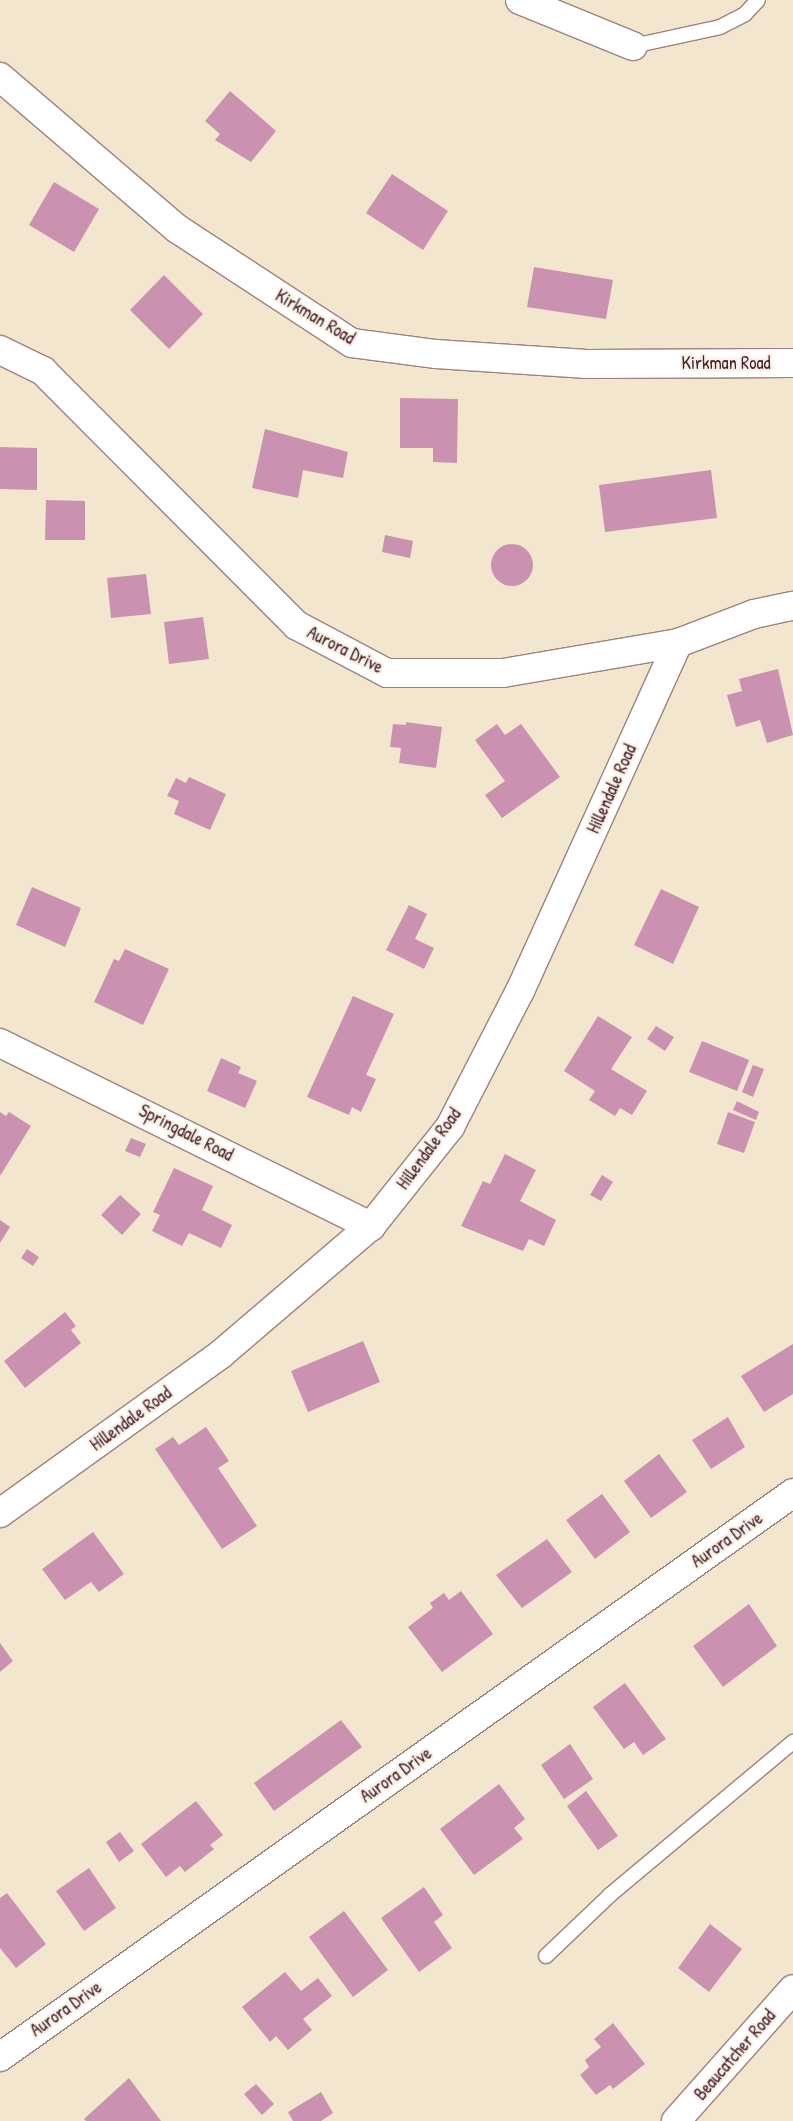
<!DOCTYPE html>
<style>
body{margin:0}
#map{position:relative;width:793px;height:2121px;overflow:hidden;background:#f3e6cf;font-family:"Patrick Hand",sans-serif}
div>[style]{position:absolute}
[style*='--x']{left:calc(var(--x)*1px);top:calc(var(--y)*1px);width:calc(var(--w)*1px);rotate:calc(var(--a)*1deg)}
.building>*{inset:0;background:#ca92b0}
.round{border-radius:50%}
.roads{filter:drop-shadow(1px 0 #9e827d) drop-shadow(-1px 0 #9e827d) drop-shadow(0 1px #9e827d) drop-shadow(0 -1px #9e827d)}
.service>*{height:14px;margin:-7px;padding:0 7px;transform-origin:7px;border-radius:7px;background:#fff}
.minor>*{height:28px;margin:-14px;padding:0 14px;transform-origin:14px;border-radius:14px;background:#fff}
span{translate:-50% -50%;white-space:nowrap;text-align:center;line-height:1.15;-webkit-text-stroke:5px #f7f3e8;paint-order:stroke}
.street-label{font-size:18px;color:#4a1f2b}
</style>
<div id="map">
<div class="building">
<div style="clip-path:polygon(230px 91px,276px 131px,251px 162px,215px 140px,220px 134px,205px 121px)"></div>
<div style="clip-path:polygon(392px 174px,448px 211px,423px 250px,366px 213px)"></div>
<div style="clip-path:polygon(54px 182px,99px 209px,74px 252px,29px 225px)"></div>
<div style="clip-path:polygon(534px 267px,613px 280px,606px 319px,527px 307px)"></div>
<div style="clip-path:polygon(164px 275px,203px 314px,169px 349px,130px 310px)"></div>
<div style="clip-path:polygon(400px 398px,458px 399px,457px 463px,433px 462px,433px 448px,400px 448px)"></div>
<div style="clip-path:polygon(265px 429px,348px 452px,343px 478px,303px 470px,298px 498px,252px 488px)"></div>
<div style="clip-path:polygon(0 447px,37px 448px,37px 490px,0 489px)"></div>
<div style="clip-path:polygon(711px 470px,717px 518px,605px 532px,599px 485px)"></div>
<div style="clip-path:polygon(46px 500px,85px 501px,85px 540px,45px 540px)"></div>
<div style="clip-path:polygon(385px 535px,413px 541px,410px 558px,382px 552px)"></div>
<div class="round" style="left:491px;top:544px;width:42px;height:42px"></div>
<div style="clip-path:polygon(146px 574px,151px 614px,111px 618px,107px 578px)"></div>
<div style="clip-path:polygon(203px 617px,209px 659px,169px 664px,164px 622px)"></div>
<div style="clip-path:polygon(778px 669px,793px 735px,767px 743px,760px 720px,736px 727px,727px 695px,742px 691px,739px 679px)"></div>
<div style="clip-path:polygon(406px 722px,442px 727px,436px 768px,399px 763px,401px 748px,390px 747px,393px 724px,406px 725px)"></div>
<div style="clip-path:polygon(497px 724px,505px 735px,521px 724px,560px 777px,502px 818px,485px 795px,505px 781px,475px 740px)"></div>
<div style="clip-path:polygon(189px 777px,226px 794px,210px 830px,174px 814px,179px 801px,167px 796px,176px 778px,186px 783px)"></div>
<div style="clip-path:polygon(32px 887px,81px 908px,65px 947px,16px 925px)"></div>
<div style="clip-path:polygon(661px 889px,699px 907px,673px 964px,634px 945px)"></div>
<div style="clip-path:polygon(409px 905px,427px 914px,415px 939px,434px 948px,424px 969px,386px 950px)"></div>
<div style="clip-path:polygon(125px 949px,169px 969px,143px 1025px,94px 1002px,114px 959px,119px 961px)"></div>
<div style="clip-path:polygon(353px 996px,394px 1014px,366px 1075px,376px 1079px,361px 1112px,352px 1107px,349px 1115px,307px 1097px)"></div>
<div style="clip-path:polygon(598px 1016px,632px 1037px,611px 1069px,647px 1091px,632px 1115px,620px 1108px,615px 1116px,589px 1100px,595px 1091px,564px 1071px)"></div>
<div style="clip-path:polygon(656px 1026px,674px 1037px,665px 1051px,647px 1039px)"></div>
<div style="clip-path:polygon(702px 1041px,749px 1060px,737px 1091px,689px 1072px)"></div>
<div style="clip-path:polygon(221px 1058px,241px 1067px,238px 1073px,257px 1081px,245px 1108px,207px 1091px)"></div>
<div style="clip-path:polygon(753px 1065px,764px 1069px,753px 1097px,742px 1092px)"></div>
<div style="clip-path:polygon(737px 1101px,759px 1112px,756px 1120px,733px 1110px)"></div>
<div style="clip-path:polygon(0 1112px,6px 1116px,9px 1112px,31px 1126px,0 1176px)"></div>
<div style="clip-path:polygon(728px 1112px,755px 1122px,744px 1153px,717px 1144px)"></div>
<div style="clip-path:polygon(131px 1138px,146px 1144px,140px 1157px,125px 1151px)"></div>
<div style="clip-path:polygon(505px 1154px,536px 1170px,520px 1201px,556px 1220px,544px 1246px,529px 1239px,523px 1251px,461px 1226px,483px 1181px,490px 1184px)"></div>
<div style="clip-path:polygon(174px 1168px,213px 1186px,202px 1210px,232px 1225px,221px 1248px,189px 1233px,182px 1246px,152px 1231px,160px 1215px,153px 1212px)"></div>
<div style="clip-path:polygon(602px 1175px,613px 1182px,601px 1201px,590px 1195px)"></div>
<div style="clip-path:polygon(120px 1195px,141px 1214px,122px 1235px,101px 1215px)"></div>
<div style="clip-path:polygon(0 1220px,10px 1227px,0 1243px)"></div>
<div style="clip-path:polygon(27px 1249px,39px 1257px,33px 1266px,21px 1258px)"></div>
<div style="clip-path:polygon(65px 1312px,76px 1326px,71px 1330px,81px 1343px,25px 1388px,4px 1361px)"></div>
<div style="clip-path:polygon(363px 1341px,380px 1382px,308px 1412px,291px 1371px)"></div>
<div style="clip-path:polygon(793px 1344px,793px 1394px,764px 1412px,741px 1376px)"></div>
<div style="clip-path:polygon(728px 1417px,745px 1447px,711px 1469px,692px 1440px)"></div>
<div style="clip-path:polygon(206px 1427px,229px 1461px,218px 1468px,257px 1526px,222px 1549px,155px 1449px,173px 1437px,179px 1445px)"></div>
<div style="clip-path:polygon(659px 1454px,687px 1492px,651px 1518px,624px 1481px)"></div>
<div style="clip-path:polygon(602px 1494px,630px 1532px,595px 1559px,566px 1520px)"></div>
<div style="clip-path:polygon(93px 1532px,124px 1574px,99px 1592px,91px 1582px,65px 1600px,42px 1569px)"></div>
<div style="clip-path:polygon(547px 1539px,572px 1572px,522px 1608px,496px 1575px)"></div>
<div style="clip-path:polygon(461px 1591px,493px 1634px,442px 1672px,408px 1627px,433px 1608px,430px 1603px,444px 1593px,449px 1600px)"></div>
<div style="clip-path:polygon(749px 1604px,777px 1646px,723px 1687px,693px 1646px)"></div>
<div style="clip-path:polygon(0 1643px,13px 1661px,0 1672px)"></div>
<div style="clip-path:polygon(625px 1683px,666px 1739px,643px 1755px,634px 1742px,624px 1749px,593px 1707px)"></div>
<div style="clip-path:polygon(341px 1720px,362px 1747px,274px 1811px,254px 1783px)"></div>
<div style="clip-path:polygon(570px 1744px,593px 1779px,564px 1799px,541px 1765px)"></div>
<div style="clip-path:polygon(499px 1784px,525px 1819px,514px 1828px,523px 1839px,474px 1875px,440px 1829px)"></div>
<div style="clip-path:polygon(586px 1791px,618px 1836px,598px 1850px,567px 1806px)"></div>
<div style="clip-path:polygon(196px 1801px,223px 1835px,210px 1845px,214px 1849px,185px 1872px,180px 1866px,166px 1877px,141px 1844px)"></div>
<div style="clip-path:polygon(120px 1832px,134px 1851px,119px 1862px,106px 1842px)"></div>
<div style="clip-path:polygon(89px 1868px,116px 1908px,84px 1931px,56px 1891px)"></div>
<div style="clip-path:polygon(424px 1887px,443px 1915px,434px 1922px,452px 1948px,419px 1972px,381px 1918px)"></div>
<div style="clip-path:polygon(7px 1893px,46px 1944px,16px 1968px,0 1948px,0 1898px)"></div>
<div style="clip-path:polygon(344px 1911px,388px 1970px,353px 1997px,309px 1937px)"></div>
<div style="clip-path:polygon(710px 1924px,742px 1949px,709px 1992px,678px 1968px)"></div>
<div style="clip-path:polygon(285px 1972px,301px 1991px,318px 1978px,332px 1996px,303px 2019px,312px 2030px,288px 2050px,276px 2036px,270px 2042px,242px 2007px)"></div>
<div style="clip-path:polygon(613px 2023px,645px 2064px,613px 2089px,610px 2085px,596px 2095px,580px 2075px,589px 2067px,585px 2060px,601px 2047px,594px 2039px)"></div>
<div style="clip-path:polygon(129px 2078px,161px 2121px,86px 2121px,84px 2119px)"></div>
<div style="clip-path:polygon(256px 2084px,274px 2104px,262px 2115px,244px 2094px)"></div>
<div style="clip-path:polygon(321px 2092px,333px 2113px,321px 2121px,293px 2121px,288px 2112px)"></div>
</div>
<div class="roads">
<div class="service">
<div style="--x:633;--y:46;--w:89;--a:-12.3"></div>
<div style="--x:720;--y:27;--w:28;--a:-27"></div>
<div style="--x:745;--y:14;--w:19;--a:-47"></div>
<div style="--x:546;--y:1956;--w:88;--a:-43.6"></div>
<div style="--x:610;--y:1895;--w:239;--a:-39.9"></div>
</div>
<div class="minor">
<div style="--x:520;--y:0;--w:122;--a:22.2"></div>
<div style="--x:0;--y:77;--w:232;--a:40.6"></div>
<div style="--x:176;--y:228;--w:210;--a:33.2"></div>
<div style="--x:352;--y:343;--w:85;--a:7.5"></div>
<div style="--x:436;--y:354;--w:151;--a:3.8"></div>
<div style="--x:587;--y:364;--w:206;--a:-0.3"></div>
<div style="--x:0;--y:350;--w:48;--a:26"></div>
<div style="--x:43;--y:371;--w:359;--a:45.1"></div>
<div style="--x:296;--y:625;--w:103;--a:27.8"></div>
<div style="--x:387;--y:673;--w:116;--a:0"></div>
<div style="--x:503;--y:673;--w:178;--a:-9.7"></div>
<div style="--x:678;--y:643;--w:81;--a:-20.9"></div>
<div style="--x:754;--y:614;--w:40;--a:-12"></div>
<div style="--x:0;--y:1043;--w:414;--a:26.3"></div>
<div style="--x:0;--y:1513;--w:272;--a:-35.7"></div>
<div style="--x:221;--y:1354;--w:197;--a:-40.5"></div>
<div style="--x:371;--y:1226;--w:127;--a:-51.4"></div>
<div style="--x:450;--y:1127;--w:153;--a:-62.8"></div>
<div style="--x:520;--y:991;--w:382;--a:-65.6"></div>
<div style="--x:0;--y:2057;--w:973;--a:-35.42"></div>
<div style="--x:676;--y:2121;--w:176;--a:-48.4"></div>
</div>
</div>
<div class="street-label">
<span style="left:315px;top:317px;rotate:31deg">Kirkman Road</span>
<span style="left:726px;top:363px">Kirkman Road</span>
<span style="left:345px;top:650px;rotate:27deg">Aurora Drive</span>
<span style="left:612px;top:789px;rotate:-66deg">Hillendale Road</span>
<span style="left:186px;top:1133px;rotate:27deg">Springdale Road</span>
<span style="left:429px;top:1149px;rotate:-54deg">Hillendale Road</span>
<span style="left:131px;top:1419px;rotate:-36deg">Hillendale Road</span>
<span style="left:727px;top:1540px;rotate:-35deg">Aurora Drive</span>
<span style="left:396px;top:1775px;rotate:-35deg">Aurora Drive</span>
<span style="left:66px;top:2009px;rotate:-35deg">Aurora Drive</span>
<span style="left:735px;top:2055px;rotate:-49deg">Beaucatcher Road</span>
</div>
</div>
